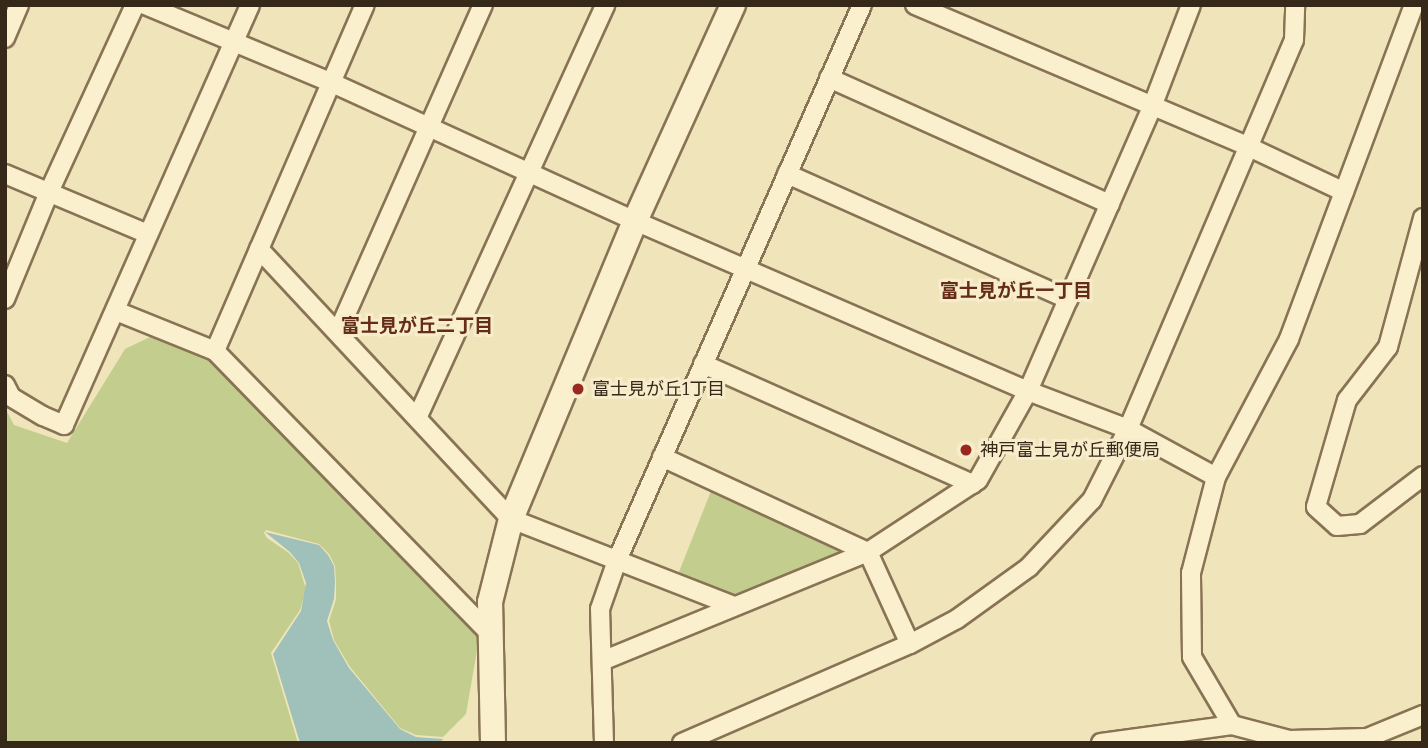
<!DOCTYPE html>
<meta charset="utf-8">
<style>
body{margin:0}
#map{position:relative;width:1428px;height:748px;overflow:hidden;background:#f0e4bb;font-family:Bitter,"Noto Sans JP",serif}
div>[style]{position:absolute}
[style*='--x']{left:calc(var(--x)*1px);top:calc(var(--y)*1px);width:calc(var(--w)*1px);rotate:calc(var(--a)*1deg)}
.green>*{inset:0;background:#c3ce8e}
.water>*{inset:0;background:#9fc1b9}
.roads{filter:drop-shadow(2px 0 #887354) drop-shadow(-2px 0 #887354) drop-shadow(0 2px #887354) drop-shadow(0 -2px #887354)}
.street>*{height:18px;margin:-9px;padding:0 9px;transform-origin:9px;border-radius:9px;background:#fbf0ce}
.secondary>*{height:24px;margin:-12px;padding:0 12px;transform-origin:12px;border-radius:12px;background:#fbf0ce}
.dots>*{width:19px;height:19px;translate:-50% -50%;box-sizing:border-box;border:4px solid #f7edcb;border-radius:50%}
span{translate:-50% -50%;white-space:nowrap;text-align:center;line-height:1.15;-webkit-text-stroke:6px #f7edcb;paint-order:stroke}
.poi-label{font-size:18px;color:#36291a}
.left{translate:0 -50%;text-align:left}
.neighbourhood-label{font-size:19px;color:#652c17;font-weight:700}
.frame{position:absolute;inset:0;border:7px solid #36291a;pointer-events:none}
</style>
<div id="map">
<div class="green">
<div style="clip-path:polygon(152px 336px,214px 363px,479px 639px,466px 714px,443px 737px,416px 735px,400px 728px,350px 667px,334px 640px,329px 621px,336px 599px,336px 582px,335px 566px,329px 554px,319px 544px,266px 530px,264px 533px,267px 538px,289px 553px,298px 563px,306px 589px,300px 610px,271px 653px,298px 743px,5px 743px,5px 408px,14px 425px,67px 443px,125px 349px)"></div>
<div style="clip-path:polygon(715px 481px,868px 552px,734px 606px,675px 582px)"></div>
</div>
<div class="water">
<div style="clip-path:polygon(265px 532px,319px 545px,328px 555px,334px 566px,335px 582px,334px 599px,327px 621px,333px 640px,349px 668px,400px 729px,416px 737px,443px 739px,440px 743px,300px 743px,273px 654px,301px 611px,306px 583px,299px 563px,290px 552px)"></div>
</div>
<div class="roads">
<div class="street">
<div style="--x:145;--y:5;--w:200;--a:22.6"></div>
<div style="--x:330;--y:82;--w:335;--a:24.5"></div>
<div style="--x:635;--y:221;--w:428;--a:23.4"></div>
<div style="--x:1028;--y:391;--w:107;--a:20.8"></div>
<div style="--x:1128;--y:429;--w:100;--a:28.6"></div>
<div style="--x:915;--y:5;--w:363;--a:23"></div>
<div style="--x:1249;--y:147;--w:105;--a:25.3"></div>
<div style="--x:5;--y:38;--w:36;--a:-67"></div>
<div style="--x:829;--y:78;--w:308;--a:24.2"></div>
<div style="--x:5;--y:174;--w:155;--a:22.8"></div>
<div style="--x:787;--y:174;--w:308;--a:24"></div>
<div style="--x:1423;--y:218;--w:134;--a:105.2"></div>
<div style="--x:1388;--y:347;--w:67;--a:127.7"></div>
<div style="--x:1347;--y:400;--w:111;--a:106.2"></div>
<div style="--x:1316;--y:507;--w:28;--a:42"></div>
<div style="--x:1337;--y:526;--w:23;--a:-5"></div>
<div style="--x:1360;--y:524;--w:79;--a:-37.3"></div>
<div style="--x:259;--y:249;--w:369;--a:47"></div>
<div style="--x:511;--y:519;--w:239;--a:21.3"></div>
<div style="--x:5;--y:299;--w:116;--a:-67.6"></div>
<div style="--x:49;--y:192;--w:206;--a:-65.3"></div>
<div style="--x:116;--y:311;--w:107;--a:22"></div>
<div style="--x:215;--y:351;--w:396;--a:45.8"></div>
<div style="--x:338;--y:332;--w:358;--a:-66.1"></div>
<div style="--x:215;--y:351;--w:377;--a:-66.6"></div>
<div style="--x:703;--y:364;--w:295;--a:24"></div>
<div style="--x:5;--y:385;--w:13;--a:63"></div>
<div style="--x:11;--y:397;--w:37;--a:31"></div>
<div style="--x:43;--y:416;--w:23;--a:23"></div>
<div style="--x:64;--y:425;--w:459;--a:-66.1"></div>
<div style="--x:418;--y:416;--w:452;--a:-65.5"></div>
<div style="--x:662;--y:457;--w:227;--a:24.8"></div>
<div style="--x:868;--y:552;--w:101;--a:65.5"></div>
<div style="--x:602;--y:661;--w:287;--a:-22.3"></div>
<div style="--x:868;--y:552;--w:131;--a:-33.2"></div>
<div style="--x:978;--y:480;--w:102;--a:-60.7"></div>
<div style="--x:1028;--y:391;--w:310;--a:-66.4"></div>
<div style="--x:1152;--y:107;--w:109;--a:-69.1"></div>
<div style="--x:1232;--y:725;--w:79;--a:-120.5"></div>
<div style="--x:1192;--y:657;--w:84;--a:-90.7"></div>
<div style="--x:1191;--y:573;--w:99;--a:-75.4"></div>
<div style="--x:1216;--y:477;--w:156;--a:-62.1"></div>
<div style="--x:1289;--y:339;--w:357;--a:-69.5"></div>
<div style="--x:604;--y:743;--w:134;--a:-91.7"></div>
<div style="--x:600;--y:609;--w:54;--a:-70.6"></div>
<div style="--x:618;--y:558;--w:604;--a:-66.19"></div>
<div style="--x:682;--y:743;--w:249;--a:-23.5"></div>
<div style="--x:910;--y:644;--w:53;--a:-28"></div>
<div style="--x:957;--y:619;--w:89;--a:-35.8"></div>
<div style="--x:1029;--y:567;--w:92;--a:-46.8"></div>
<div style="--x:1092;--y:500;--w:80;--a:-63.1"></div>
<div style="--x:1128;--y:429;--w:423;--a:-66.9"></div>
<div style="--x:1294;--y:40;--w:35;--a:-88"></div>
<div style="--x:1101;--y:743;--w:132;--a:-7.8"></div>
<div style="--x:1232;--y:725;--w:59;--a:14.7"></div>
<div style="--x:1289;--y:740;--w:78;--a:-1.5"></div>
<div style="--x:1367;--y:738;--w:61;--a:-22.3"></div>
</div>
<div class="secondary">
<div style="--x:493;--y:743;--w:141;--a:-91.2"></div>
<div style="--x:490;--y:602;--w:86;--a:-75.8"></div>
<div style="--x:511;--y:519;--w:323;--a:-67.4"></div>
<div style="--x:635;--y:221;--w:237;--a:-65.6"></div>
</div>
</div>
<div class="dots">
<div style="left:578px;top:389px;background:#9b2820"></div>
<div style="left:966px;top:450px;background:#9b2820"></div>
</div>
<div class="poi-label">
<span class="left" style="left:592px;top:389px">富士見が丘1丁目</span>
<span class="left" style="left:980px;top:450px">神戸富士見が丘郵便局</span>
</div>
<div class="neighbourhood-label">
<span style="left:1016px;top:291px">富士見が丘一丁目</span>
<span style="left:417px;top:326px">富士見が丘二丁目</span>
</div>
<div class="frame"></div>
</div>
